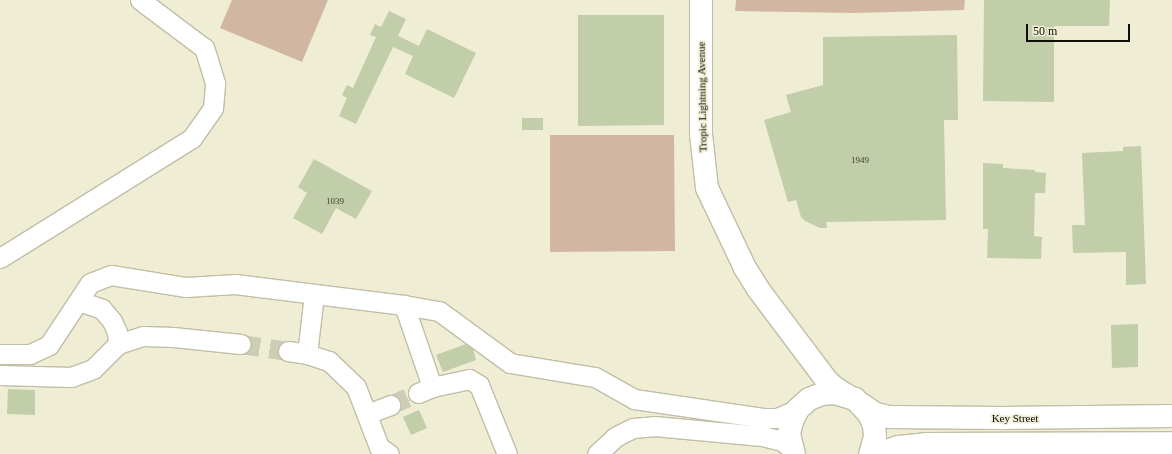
<!DOCTYPE html>
<style>
body{margin:0}
#map{position:relative;width:1172px;height:454px;overflow:hidden;background:#efedd4;font-family:Georgia,serif}
div>[style]{position:absolute}
[style*='--x']{left:calc(var(--x)*1px);top:calc(var(--y)*1px);width:calc(var(--w)*1px);rotate:calc(var(--a)*1deg)}
.green>*{inset:0;background:#d1b7a1}
.building>*{inset:0;background:#c2cda9}
.minor-tunnel>*{height:19px;margin-top:-9.5px;transform-origin:0;background:repeating-linear-gradient(90deg,#cdccb5 0 19px,transparent 0 29px)}
.roads{filter:drop-shadow(1px 0 #c0bea6) drop-shadow(-1px 0 #c0bea6) drop-shadow(0 1px #c0bea6) drop-shadow(0 -1px #c0bea6)}
.minor>*{height:19px;margin:-9.5px;padding:0 9.5px;transform-origin:9.5px;border-radius:9.5px;background:#fff}
.major>*{height:22px;margin:-11px;padding:0 11px;transform-origin:11px;border-radius:11px;background:#fff}
span{translate:-50% -50%;white-space:nowrap;text-align:center;line-height:1.15;-webkit-text-stroke:3px #efedd4;paint-order:stroke}
.number-label{font-size:9px;color:#3c3e30}
.number-label span{-webkit-text-stroke-width:0}
.street-label{font-size:11px;color:#0f0e07}
.scale{position:absolute;left:1026px;top:24px;width:104px;height:18px;box-sizing:border-box;border:2px solid #0f0e07;border-top:0;padding-left:5px;font-size:12px;line-height:14px;white-space:nowrap;color:#0f0e07;-webkit-text-stroke:3px #efedd4;paint-order:stroke}
</style>
<div id="map">
<div class="green">
<div style="clip-path:polygon(232px 0,328px 0,302px 62px,220px 28px)"></div>
<div style="clip-path:polygon(736px 0,965px 0,964px 10px,854px 13px,735px 11px)"></div>
<div style="clip-path:polygon(550px 135px,674px 135px,675px 251px,550px 252px)"></div>
</div>
<div class="building">
<div style="clip-path:polygon(984px 0,1110px 0,1109px 26px,1054px 26px,1054px 102px,983px 101px)"></div>
<div style="clip-path:polygon(389px 11px,406px 19px,398px 36px,419px 46px,427px 29px,476px 53px,454px 98px,405px 74px,413px 56px,393px 47px,356px 124px,339px 116px,347px 98px,342px 95px,347px 85px,353px 88px,376px 37px,370px 35px,375px 24px,381px 27px)"></div>
<div style="clip-path:polygon(578px 15px,664px 15px,664px 125px,578px 126px)"></div>
<div style="clip-path:polygon(957px 35px,958px 120px,944px 120px,946px 220px,826px 222px,827px 228px,820px 228px,805px 221px,801px 217px,796px 200px,788px 202px,764px 120px,791px 112px,786px 95px,823px 85px,823px 37px)"></div>
<div style="clip-path:polygon(522px 118px,543px 118px,543px 130px,522px 130px)"></div>
<div style="clip-path:polygon(1141px 146px,1146px 284px,1126px 285px,1126px 252px,1073px 253px,1072px 225px,1085px 225px,1082px 153px,1123px 151px,1123px 147px)"></div>
<div style="clip-path:polygon(314px 159px,372px 191px,356px 219px,336px 208px,322px 234px,293px 218px,307px 193px,298px 187px)"></div>
<div style="clip-path:polygon(983px 163px,1003px 164px,1003px 168px,1035px 170px,1035px 172px,1046px 173px,1045px 193px,1035px 193px,1034px 236px,1042px 237px,1041px 259px,987px 258px,988px 229px,983px 229px)"></div>
<div style="clip-path:polygon(1138px 324px,1138px 367px,1112px 368px,1111px 325px)"></div>
<div style="clip-path:polygon(466px 344px,473px 349px,476px 360px,443px 372px,436px 355px)"></div>
<div style="clip-path:polygon(8px 389px,35px 390px,35px 415px,7px 414px)"></div>
<div style="clip-path:polygon(419px 410px,427px 428px,411px 435px,403px 417px)"></div>
</div>
<div class="minor-tunnel">
<div style="--x:241;--y:344;--w:48;--a:8.5"></div>
<div style="--x:390;--y:405;--w:30;--a:-23"></div>
</div>
<div class="roads">
<div class="minor">
<div style="--x:0;--y:258;--w:226;--a:-32"></div>
<div style="--x:192;--y:138;--w:37;--a:-55"></div>
<div style="--x:213;--y:108;--w:25;--a:-85"></div>
<div style="--x:215;--y:83;--w:37;--a:-107"></div>
<div style="--x:204;--y:48;--w:80;--a:-143.1"></div>
<div style="--x:79;--y:301;--w:24;--a:19"></div>
<div style="--x:102;--y:309;--w:16;--a:50"></div>
<div style="--x:112;--y:321;--w:12;--a:66"></div>
<div style="--x:117;--y:332;--w:12;--a:85"></div>
<div style="--x:404;--y:305;--w:87;--a:71.1"></div>
<div style="--x:288;--y:351;--w:19;--a:9"></div>
<div style="--x:307;--y:354;--w:23;--a:18"></div>
<div style="--x:329;--y:361;--w:37;--a:44"></div>
<div style="--x:356;--y:387;--w:64;--a:69"></div>
<div style="--x:379;--y:447;--w:12;--a:35"></div>
<div style="--x:0;--y:354;--w:30;--a:0"></div>
<div style="--x:30;--y:354;--w:21;--a:-25"></div>
<div style="--x:49;--y:345;--w:74;--a:-56.5"></div>
<div style="--x:90;--y:283;--w:22;--a:-21"></div>
<div style="--x:111;--y:275;--w:76;--a:9.1"></div>
<div style="--x:186;--y:287;--w:49;--a:-3.5"></div>
<div style="--x:235;--y:284;--w:170;--a:7.1"></div>
<div style="--x:404;--y:305;--w:36;--a:10"></div>
<div style="--x:439;--y:311;--w:88;--a:36.2"></div>
<div style="--x:510;--y:363;--w:86;--a:9.4"></div>
<div style="--x:595;--y:377;--w:45;--a:29.4"></div>
<div style="--x:634;--y:399;--w:132;--a:8.3"></div>
<div style="--x:765;--y:418;--w:12;--a:0"></div>
<div style="--x:777;--y:418;--w:23;--a:-23"></div>
<div style="--x:307;--y:354;--w:60;--a:-83.3"></div>
<div style="--x:0;--y:375;--w:71;--a:1.6"></div>
<div style="--x:71;--y:377;--w:23;--a:-20"></div>
<div style="--x:93;--y:369;--w:35;--a:-45"></div>
<div style="--x:118;--y:344;--w:26;--a:-18"></div>
<div style="--x:143;--y:336;--w:30;--a:2"></div>
<div style="--x:173;--y:337;--w:68;--a:5.9"></div>
<div style="--x:418;--y:393;--w:15;--a:-23"></div>
<div style="--x:432;--y:387;--w:38;--a:-12"></div>
<div style="--x:469;--y:379;--w:12;--a:31"></div>
<div style="--x:479;--y:385;--w:74;--a:67.9"></div>
<div style="--x:367;--y:414;--w:25;--a:-21"></div>
<div style="--x:597;--y:454;--w:25;--a:-43"></div>
<div style="--x:615;--y:437;--w:20;--a:-27"></div>
<div style="--x:633;--y:428;--w:21;--a:-5"></div>
<div style="--x:654;--y:426;--w:108;--a:5.3"></div>
<div style="--x:762;--y:436;--w:21;--a:14"></div>
<div style="--x:782;--y:441;--w:11;--a:38"></div>
</div>
<div class="major">
<div style="--x:701;--y:0;--w:134;--a:90"></div>
<div style="--x:701;--y:134;--w:54;--a:83.7"></div>
<div style="--x:707;--y:188;--w:89;--a:64.6"></div>
<div style="--x:745;--y:268;--w:25;--a:58"></div>
<div style="--x:758;--y:289;--w:115;--a:53.1"></div>
<div style="--x:827;--y:381;--w:11;--a:41"></div>
<div style="--x:835;--y:388;--w:15;--a:32"></div>
<div style="--x:861;--y:404;--w:18;--a:34"></div>
<div style="--x:876;--y:414;--w:14;--a:12"></div>
<div style="--x:890;--y:417;--w:111;--a:0.5"></div>
<div style="--x:1001;--y:418;--w:171;--a:-0.7"></div>
<div style="--x:794;--y:454;--w:21;--a:-104"></div>
<div style="--x:789;--y:434;--w:13;--a:-77"></div>
<div style="--x:792;--y:421;--w:13;--a:-63"></div>
<div style="--x:798;--y:409;--w:15;--a:-42"></div>
<div style="--x:809;--y:399;--w:14;--a:-21"></div>
<div style="--x:822;--y:394;--w:13;--a:-4"></div>
<div style="--x:835;--y:393;--w:21;--a:17"></div>
<div style="--x:855;--y:399;--w:21;--a:47"></div>
<div style="--x:869;--y:414;--w:12;--a:66"></div>
<div style="--x:874;--y:425;--w:12;--a:85"></div>
<div style="--x:875;--y:437;--w:18;--a:106"></div>
<div style="--x:878;--y:454;--w:21;--a:-19"></div>
<div style="--x:898;--y:447;--w:28;--a:-6"></div>
<div style="--x:926;--y:444;--w:246;--a:-0.2"></div>
</div>
</div>
<div class="number-label">
<span style="left:860px;top:160px">1949</span>
<span style="left:335px;top:201px">1039</span>
</div>
<div class="street-label">
<span style="left:702px;top:97px;rotate:-91deg">Tropic Lightning Avenue</span>
<span style="left:1015px;top:418px">Key Street</span>
</div>
<div class="scale">50 m</div>
</div>
